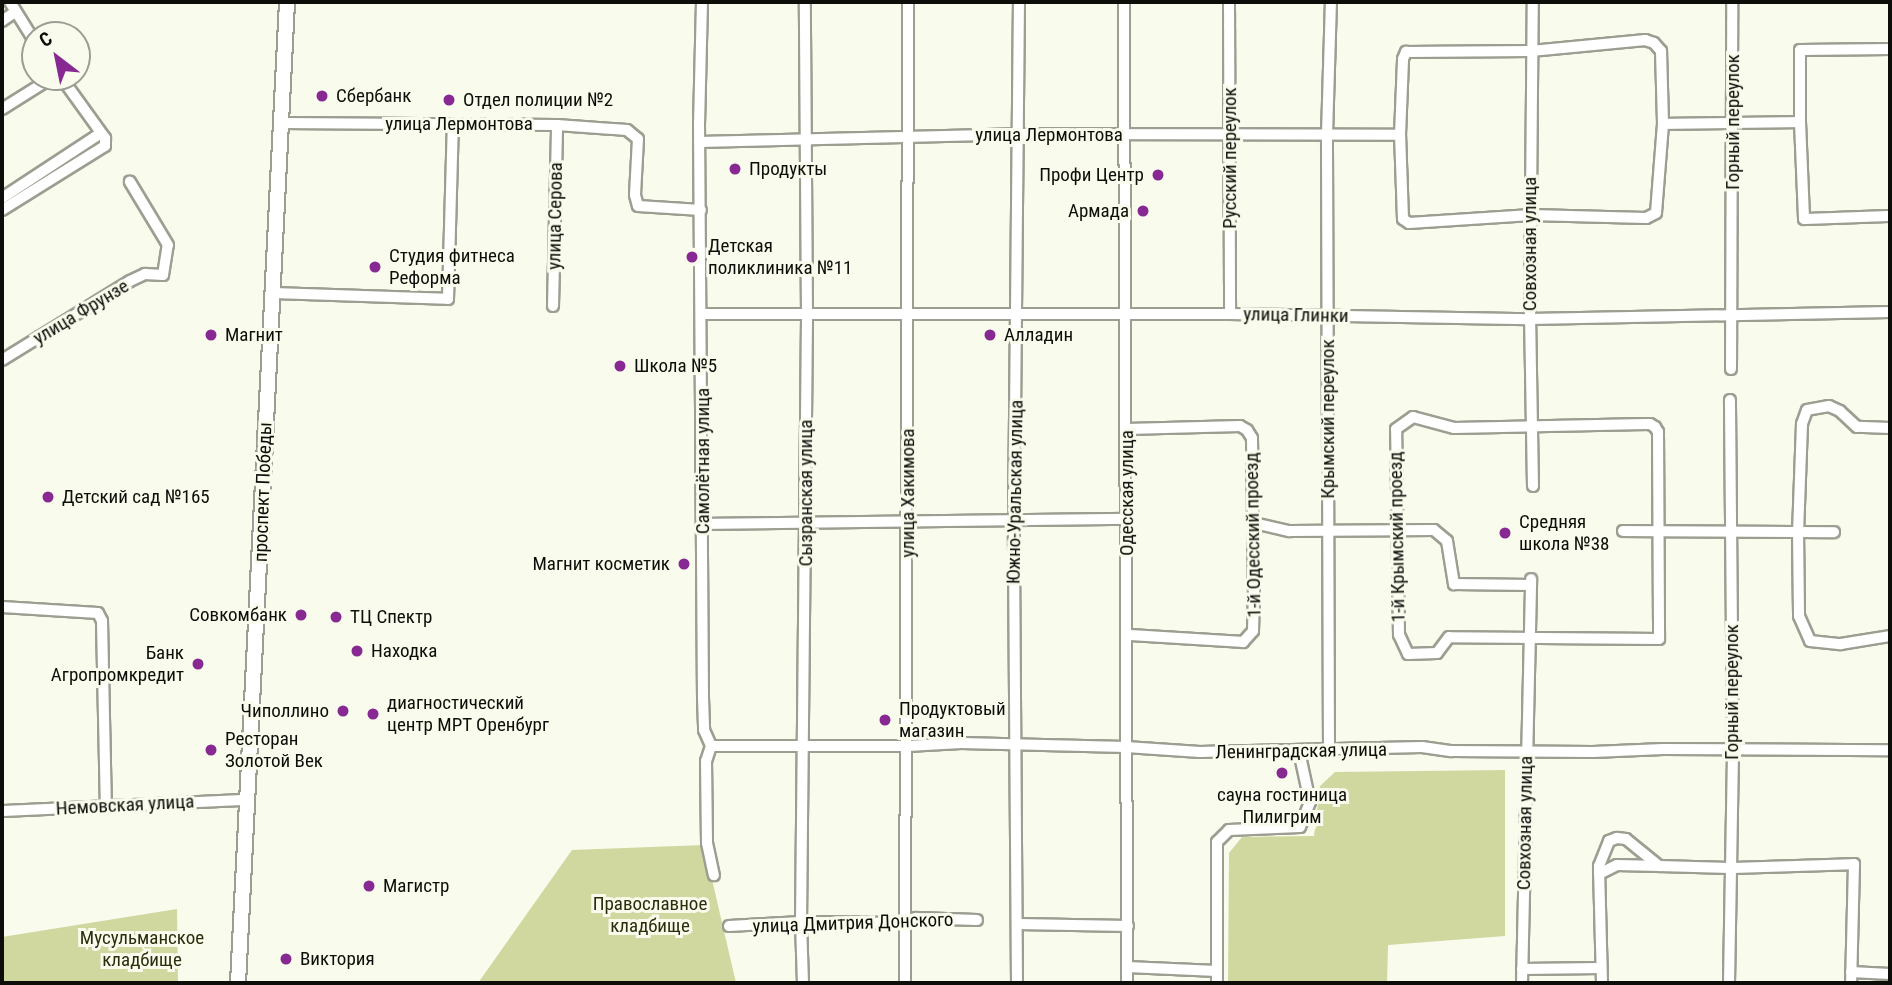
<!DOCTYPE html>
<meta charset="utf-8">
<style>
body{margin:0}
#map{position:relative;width:1892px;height:985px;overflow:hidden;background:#f9fbed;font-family:"Roboto Condensed",sans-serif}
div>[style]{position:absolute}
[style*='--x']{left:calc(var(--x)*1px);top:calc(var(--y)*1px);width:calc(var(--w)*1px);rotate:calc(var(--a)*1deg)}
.green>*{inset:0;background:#d0d79f}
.roads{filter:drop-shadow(2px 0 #9d9e91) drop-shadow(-2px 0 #9d9e91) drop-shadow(0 2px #9d9e91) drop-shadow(0 -2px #9d9e91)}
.minor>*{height:10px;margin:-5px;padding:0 5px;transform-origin:5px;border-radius:5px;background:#fff}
.major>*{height:14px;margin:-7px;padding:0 7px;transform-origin:7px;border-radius:7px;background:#fff}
.dots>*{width:19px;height:19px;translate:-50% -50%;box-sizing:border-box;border:4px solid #f9fbed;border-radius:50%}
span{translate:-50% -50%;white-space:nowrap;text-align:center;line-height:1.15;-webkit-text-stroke:6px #f9fbed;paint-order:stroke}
.poi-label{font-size:19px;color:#0d0e09}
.left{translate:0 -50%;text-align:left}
.right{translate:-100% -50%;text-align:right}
.street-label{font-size:19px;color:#0d0e09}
.park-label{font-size:19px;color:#2b2d0b}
.frame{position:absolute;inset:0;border:4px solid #0d0e09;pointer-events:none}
.north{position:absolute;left:21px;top:21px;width:70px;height:70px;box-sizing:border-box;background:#f9fbed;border:2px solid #9b9c92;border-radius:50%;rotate:328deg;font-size:19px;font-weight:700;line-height:28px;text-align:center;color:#0d0e09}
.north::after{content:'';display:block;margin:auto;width:24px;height:32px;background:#882993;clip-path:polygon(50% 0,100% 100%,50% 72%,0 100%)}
</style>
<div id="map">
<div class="green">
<div style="clip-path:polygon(1505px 770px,1505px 936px,1388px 945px,1387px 983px,1228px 983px,1229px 853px,1242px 837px,1314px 836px,1320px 786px,1335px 772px)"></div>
<div style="clip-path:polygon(704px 845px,736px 983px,478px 983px,572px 850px)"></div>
<div style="clip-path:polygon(177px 909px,178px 983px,2px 983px,2px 937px)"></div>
</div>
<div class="roads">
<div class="minor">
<div style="--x:10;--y:2;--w:47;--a:58"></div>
<div style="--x:702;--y:2;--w:122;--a:91.4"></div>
<div style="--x:699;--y:124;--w:574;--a:89.6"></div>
<div style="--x:703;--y:698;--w:32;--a:88"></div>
<div style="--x:704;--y:730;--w:17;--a:66"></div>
<div style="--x:1124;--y:2;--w:981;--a:89.82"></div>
<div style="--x:1229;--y:2;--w:312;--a:89.8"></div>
<div style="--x:2;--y:21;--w:16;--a:-35"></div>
<div style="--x:1645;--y:40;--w:9;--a:18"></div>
<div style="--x:1654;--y:43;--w:11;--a:49"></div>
<div style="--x:1661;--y:51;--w:73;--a:88.4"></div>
<div style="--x:1663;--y:124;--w:89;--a:94.5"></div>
<div style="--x:1656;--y:213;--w:11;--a:153"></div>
<div style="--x:1646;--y:218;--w:115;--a:-178.5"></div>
<div style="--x:1531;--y:215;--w:122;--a:176.2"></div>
<div style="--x:1409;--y:223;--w:7;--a:-146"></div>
<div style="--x:1403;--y:219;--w:84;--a:-92"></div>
<div style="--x:1400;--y:135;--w:76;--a:-87.7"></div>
<div style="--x:1403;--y:59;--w:8;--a:-67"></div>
<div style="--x:1406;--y:52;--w:125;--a:-0.5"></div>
<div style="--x:1531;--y:51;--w:115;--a:-5.5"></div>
<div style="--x:1890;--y:49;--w:90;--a:179.4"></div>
<div style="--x:1800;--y:50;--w:72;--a:90"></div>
<div style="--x:1800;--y:122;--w:97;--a:87.6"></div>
<div style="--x:1804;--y:219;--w:86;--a:-2"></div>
<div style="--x:2;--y:109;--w:60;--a:-32.1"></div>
<div style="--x:282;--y:123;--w:275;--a:0.4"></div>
<div style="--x:557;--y:125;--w:70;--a:4.1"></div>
<div style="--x:627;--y:130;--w:14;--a:39"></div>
<div style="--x:638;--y:139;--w:56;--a:93.1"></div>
<div style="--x:635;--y:195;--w:11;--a:75"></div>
<div style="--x:638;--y:206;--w:63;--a:3.6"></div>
<div style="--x:1663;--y:124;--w:137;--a:-0.8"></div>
<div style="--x:699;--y:142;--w:318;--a:-1.4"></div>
<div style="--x:1017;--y:134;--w:383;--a:0.1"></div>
<div style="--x:2;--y:198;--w:118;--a:-33.3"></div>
<div style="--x:2;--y:210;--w:121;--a:-31.9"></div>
<div style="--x:105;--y:146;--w:8;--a:-90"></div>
<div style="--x:105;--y:138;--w:75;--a:-125.8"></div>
<div style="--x:271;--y:293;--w:177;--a:1.9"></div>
<div style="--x:448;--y:299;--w:175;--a:-88.4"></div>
<div style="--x:553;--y:306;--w:181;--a:-88.7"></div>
<div style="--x:703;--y:314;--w:527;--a:0"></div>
<div style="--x:1230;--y:314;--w:300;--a:1"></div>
<div style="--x:1530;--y:319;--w:360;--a:-1.1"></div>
<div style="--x:2;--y:360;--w:150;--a:-31.7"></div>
<div style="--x:130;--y:281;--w:17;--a:-25"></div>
<div style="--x:145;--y:274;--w:18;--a:3"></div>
<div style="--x:163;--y:275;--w:30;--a:-81"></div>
<div style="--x:168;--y:245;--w:74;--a:-121.1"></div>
<div style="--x:1731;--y:369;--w:367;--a:-89.8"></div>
<div style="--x:1413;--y:417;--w:42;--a:15"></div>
<div style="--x:1454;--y:428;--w:196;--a:-1.2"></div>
<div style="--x:1650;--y:424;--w:6;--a:31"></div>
<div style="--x:1655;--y:427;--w:6;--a:59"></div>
<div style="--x:1658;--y:432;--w:207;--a:89.7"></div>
<div style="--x:1659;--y:639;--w:210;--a:-179.5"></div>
<div style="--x:1449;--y:637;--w:20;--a:127"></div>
<div style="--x:1437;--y:653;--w:29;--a:178"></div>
<div style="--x:1408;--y:654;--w:21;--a:-115"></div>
<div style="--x:1399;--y:635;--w:206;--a:-90.8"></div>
<div style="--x:1396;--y:429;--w:21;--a:-35"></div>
<div style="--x:1890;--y:428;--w:33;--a:-178"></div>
<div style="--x:1857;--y:427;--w:23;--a:-137"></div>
<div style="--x:1840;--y:411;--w:12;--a:-156"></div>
<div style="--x:1829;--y:406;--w:22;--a:170"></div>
<div style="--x:1807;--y:410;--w:15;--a:110"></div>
<div style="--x:1802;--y:424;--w:107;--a:92.1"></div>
<div style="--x:1798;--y:531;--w:85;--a:89.3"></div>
<div style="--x:1799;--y:616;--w:27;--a:66"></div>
<div style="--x:1810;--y:641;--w:31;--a:6"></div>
<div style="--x:1841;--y:644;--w:50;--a:-9.3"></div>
<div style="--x:1127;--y:429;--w:113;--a:-1.5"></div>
<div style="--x:1240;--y:426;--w:8;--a:30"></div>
<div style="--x:1247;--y:430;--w:9;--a:58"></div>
<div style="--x:1252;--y:438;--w:153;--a:89.3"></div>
<div style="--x:1254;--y:591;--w:40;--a:91.4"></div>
<div style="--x:1253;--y:631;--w:15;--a:132"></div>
<div style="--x:1243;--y:642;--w:116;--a:-176.5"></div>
<div style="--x:1533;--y:486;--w:167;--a:-91"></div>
<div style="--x:1530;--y:319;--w:317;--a:-89.5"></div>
<div style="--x:1254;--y:523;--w:37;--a:13"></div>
<div style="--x:1290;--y:531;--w:144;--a:-0.4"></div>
<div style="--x:1434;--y:530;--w:17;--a:40"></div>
<div style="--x:1447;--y:541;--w:44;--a:80.8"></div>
<div style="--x:1454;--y:584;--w:77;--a:0.7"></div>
<div style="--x:703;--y:524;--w:424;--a:-0.7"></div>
<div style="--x:1623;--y:531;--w:211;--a:0.3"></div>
<div style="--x:2;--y:607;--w:96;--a:3.6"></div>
<div style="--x:98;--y:613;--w:9;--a:63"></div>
<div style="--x:102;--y:621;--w:184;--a:88.8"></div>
<div style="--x:711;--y:746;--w:197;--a:0"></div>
<div style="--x:908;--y:746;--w:53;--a:-3.2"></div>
<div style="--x:961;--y:743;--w:165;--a:1.4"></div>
<div style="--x:1126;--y:747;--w:74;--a:3.9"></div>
<div style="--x:1200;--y:752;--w:222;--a:-1.3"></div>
<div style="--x:1422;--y:747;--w:30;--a:8"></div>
<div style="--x:1452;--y:751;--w:141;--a:0.4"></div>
<div style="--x:1593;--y:752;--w:70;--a:-2.5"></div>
<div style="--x:1663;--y:749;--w:227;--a:0.3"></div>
<div style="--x:711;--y:746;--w:16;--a:108"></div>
<div style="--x:706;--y:761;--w:82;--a:89.3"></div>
<div style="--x:707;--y:843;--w:33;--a:78"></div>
<div style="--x:1329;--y:752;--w:617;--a:-90.19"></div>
<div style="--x:1327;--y:135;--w:133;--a:-88.3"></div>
<div style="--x:2;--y:811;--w:246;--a:-2.6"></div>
<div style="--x:1599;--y:874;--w:20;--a:-27"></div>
<div style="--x:1617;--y:865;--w:42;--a:1.4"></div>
<div style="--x:1018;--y:924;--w:110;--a:1"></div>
<div style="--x:729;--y:926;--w:72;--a:-3.2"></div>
<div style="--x:801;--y:922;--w:97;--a:0.6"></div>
<div style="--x:898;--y:923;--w:19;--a:-16"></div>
<div style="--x:916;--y:918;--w:61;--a:1.9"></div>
<div style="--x:1127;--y:967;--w:90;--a:2.5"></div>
<div style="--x:1522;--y:969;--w:79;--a:-0.7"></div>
<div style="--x:1851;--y:972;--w:39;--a:3"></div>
<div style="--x:803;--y:983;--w:61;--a:-91.9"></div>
<div style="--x:801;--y:922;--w:607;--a:-89.43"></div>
<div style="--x:807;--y:315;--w:313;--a:-90.4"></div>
<div style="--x:905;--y:983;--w:981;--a:-89.82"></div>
<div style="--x:1017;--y:983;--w:463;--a:-90.4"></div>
<div style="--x:1014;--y:520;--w:518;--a:-89.45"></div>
<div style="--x:1217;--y:983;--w:141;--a:-90"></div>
<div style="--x:1217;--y:842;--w:17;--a:-45"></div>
<div style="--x:1229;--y:830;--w:71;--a:-2.4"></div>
<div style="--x:1300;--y:827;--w:27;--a:-68"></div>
<div style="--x:1310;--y:802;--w:52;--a:-102.2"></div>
<div style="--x:1522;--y:983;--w:404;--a:-88.7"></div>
<div style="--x:1602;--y:983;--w:117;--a:-91.5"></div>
<div style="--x:1599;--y:866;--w:27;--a:-68"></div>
<div style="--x:1609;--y:841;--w:9;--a:-21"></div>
<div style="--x:1617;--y:838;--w:9;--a:6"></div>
<div style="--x:1626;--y:839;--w:43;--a:39.3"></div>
<div style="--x:1659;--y:866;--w:71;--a:1.6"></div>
<div style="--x:1730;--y:868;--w:124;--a:-1.8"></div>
<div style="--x:1854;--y:864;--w:119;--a:91.4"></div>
<div style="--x:1729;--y:983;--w:233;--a:-89"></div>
<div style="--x:1733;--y:750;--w:350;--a:-90.5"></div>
</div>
<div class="major">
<div style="--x:238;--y:983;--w:982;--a:-87.14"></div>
</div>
</div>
<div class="dots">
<div style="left:322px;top:96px;background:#882993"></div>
<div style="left:449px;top:100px;background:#882993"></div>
<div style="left:735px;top:169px;background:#882993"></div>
<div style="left:1158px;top:175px;background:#882993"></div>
<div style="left:1143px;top:211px;background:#882993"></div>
<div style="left:692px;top:257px;background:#882993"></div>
<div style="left:375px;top:267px;background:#882993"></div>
<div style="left:211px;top:335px;background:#882993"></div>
<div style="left:990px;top:335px;background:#882993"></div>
<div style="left:620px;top:366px;background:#882993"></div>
<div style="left:48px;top:497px;background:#882993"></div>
<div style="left:1505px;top:533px;background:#882993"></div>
<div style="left:684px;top:564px;background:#882993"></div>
<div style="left:301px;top:615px;background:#882993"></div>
<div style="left:336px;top:617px;background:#882993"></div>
<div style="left:357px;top:651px;background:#882993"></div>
<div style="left:198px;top:664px;background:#882993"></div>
<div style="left:343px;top:711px;background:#882993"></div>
<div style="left:373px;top:714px;background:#882993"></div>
<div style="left:885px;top:720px;background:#882993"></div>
<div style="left:211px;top:750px;background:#882993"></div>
<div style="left:1282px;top:773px;background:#882993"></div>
<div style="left:369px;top:886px;background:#882993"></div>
<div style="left:286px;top:959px;background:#882993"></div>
</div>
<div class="poi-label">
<span class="left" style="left:336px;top:96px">Сбербанк</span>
<span class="left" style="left:463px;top:100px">Отдел полиции №2</span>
<span class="left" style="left:749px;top:169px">Продукты</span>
<span class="right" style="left:1144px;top:175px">Профи Центр</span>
<span class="right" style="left:1129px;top:211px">Армада</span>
<span class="left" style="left:708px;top:257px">Детская<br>поликлиника №11</span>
<span class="left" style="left:389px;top:267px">Студия фитнеса<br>Реформа</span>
<span class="left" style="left:225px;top:335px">Магнит</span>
<span class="left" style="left:1004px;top:335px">Алладин</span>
<span class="left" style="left:634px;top:366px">Школа №5</span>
<span class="left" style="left:62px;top:497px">Детский сад №165</span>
<span class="left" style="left:1519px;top:533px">Средняя<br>школа №38</span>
<span class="right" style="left:670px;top:564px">Магнит косметик</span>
<span class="right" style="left:287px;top:615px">Совкомбанк</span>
<span class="left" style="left:350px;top:617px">ТЦ Спектр</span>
<span class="left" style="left:371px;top:651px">Находка</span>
<span class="right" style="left:184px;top:664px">Банк<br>Агропромкредит</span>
<span class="left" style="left:387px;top:714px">диагностический<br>центр МРТ Оренбург</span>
<span class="left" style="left:899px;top:720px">Продуктовый<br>магазин</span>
<span class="right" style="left:329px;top:711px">Чиполлино</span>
<span class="left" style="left:225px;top:750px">Ресторан<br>Золотой Век</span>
<span style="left:1282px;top:806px">сауна гостиница<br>Пилигрим</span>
<span class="left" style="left:383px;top:886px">Магистр</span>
<span class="left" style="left:300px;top:959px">Виктория</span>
</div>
<div class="street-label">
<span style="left:1733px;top:122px;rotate:-90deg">Горный переулок</span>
<span style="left:459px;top:124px">улица Лермонтова</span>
<span style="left:1049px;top:135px">улица Лермонтова</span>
<span style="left:1230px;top:158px;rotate:-90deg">Русский переулок</span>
<span style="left:555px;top:216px;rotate:-89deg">улица Серова</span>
<span style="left:1530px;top:244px;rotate:-90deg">Совхозная улица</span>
<span style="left:81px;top:312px;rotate:-31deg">улица Фрунзе</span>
<span style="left:1296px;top:315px;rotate:1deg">улица Глинки</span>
<span style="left:1328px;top:419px;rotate:-90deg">Крымский переулок</span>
<span style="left:703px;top:461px;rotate:-90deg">Самолётная улица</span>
<span style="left:263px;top:492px;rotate:-88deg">проспект Победы</span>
<span style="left:1015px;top:492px;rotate:-89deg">Южно-Уральская улица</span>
<span style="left:806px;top:493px;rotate:-90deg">Сызранская улица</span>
<span style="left:908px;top:493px;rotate:-90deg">улица Хакимова</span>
<span style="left:1127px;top:493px;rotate:-90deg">Одесская улица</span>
<span style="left:1253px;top:535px;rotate:-91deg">1-й Одесский проезд</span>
<span style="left:1397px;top:537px;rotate:-91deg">1-й Крымский проезд</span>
<span style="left:1732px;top:692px;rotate:-90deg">Горный переулок</span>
<span style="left:1301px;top:751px;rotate:-1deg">Ленинградская улица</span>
<span style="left:125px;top:805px;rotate:-3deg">Немовская улица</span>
<span style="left:1525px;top:823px;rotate:-89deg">Совхозная улица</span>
<span style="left:853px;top:923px;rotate:-2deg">улица Дмитрия Донского</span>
</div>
<div class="park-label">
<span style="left:650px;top:915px">Православное<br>кладбище</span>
<span style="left:142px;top:949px">Мусульманское<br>кладбище</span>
</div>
<div class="frame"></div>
<div class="north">С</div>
</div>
